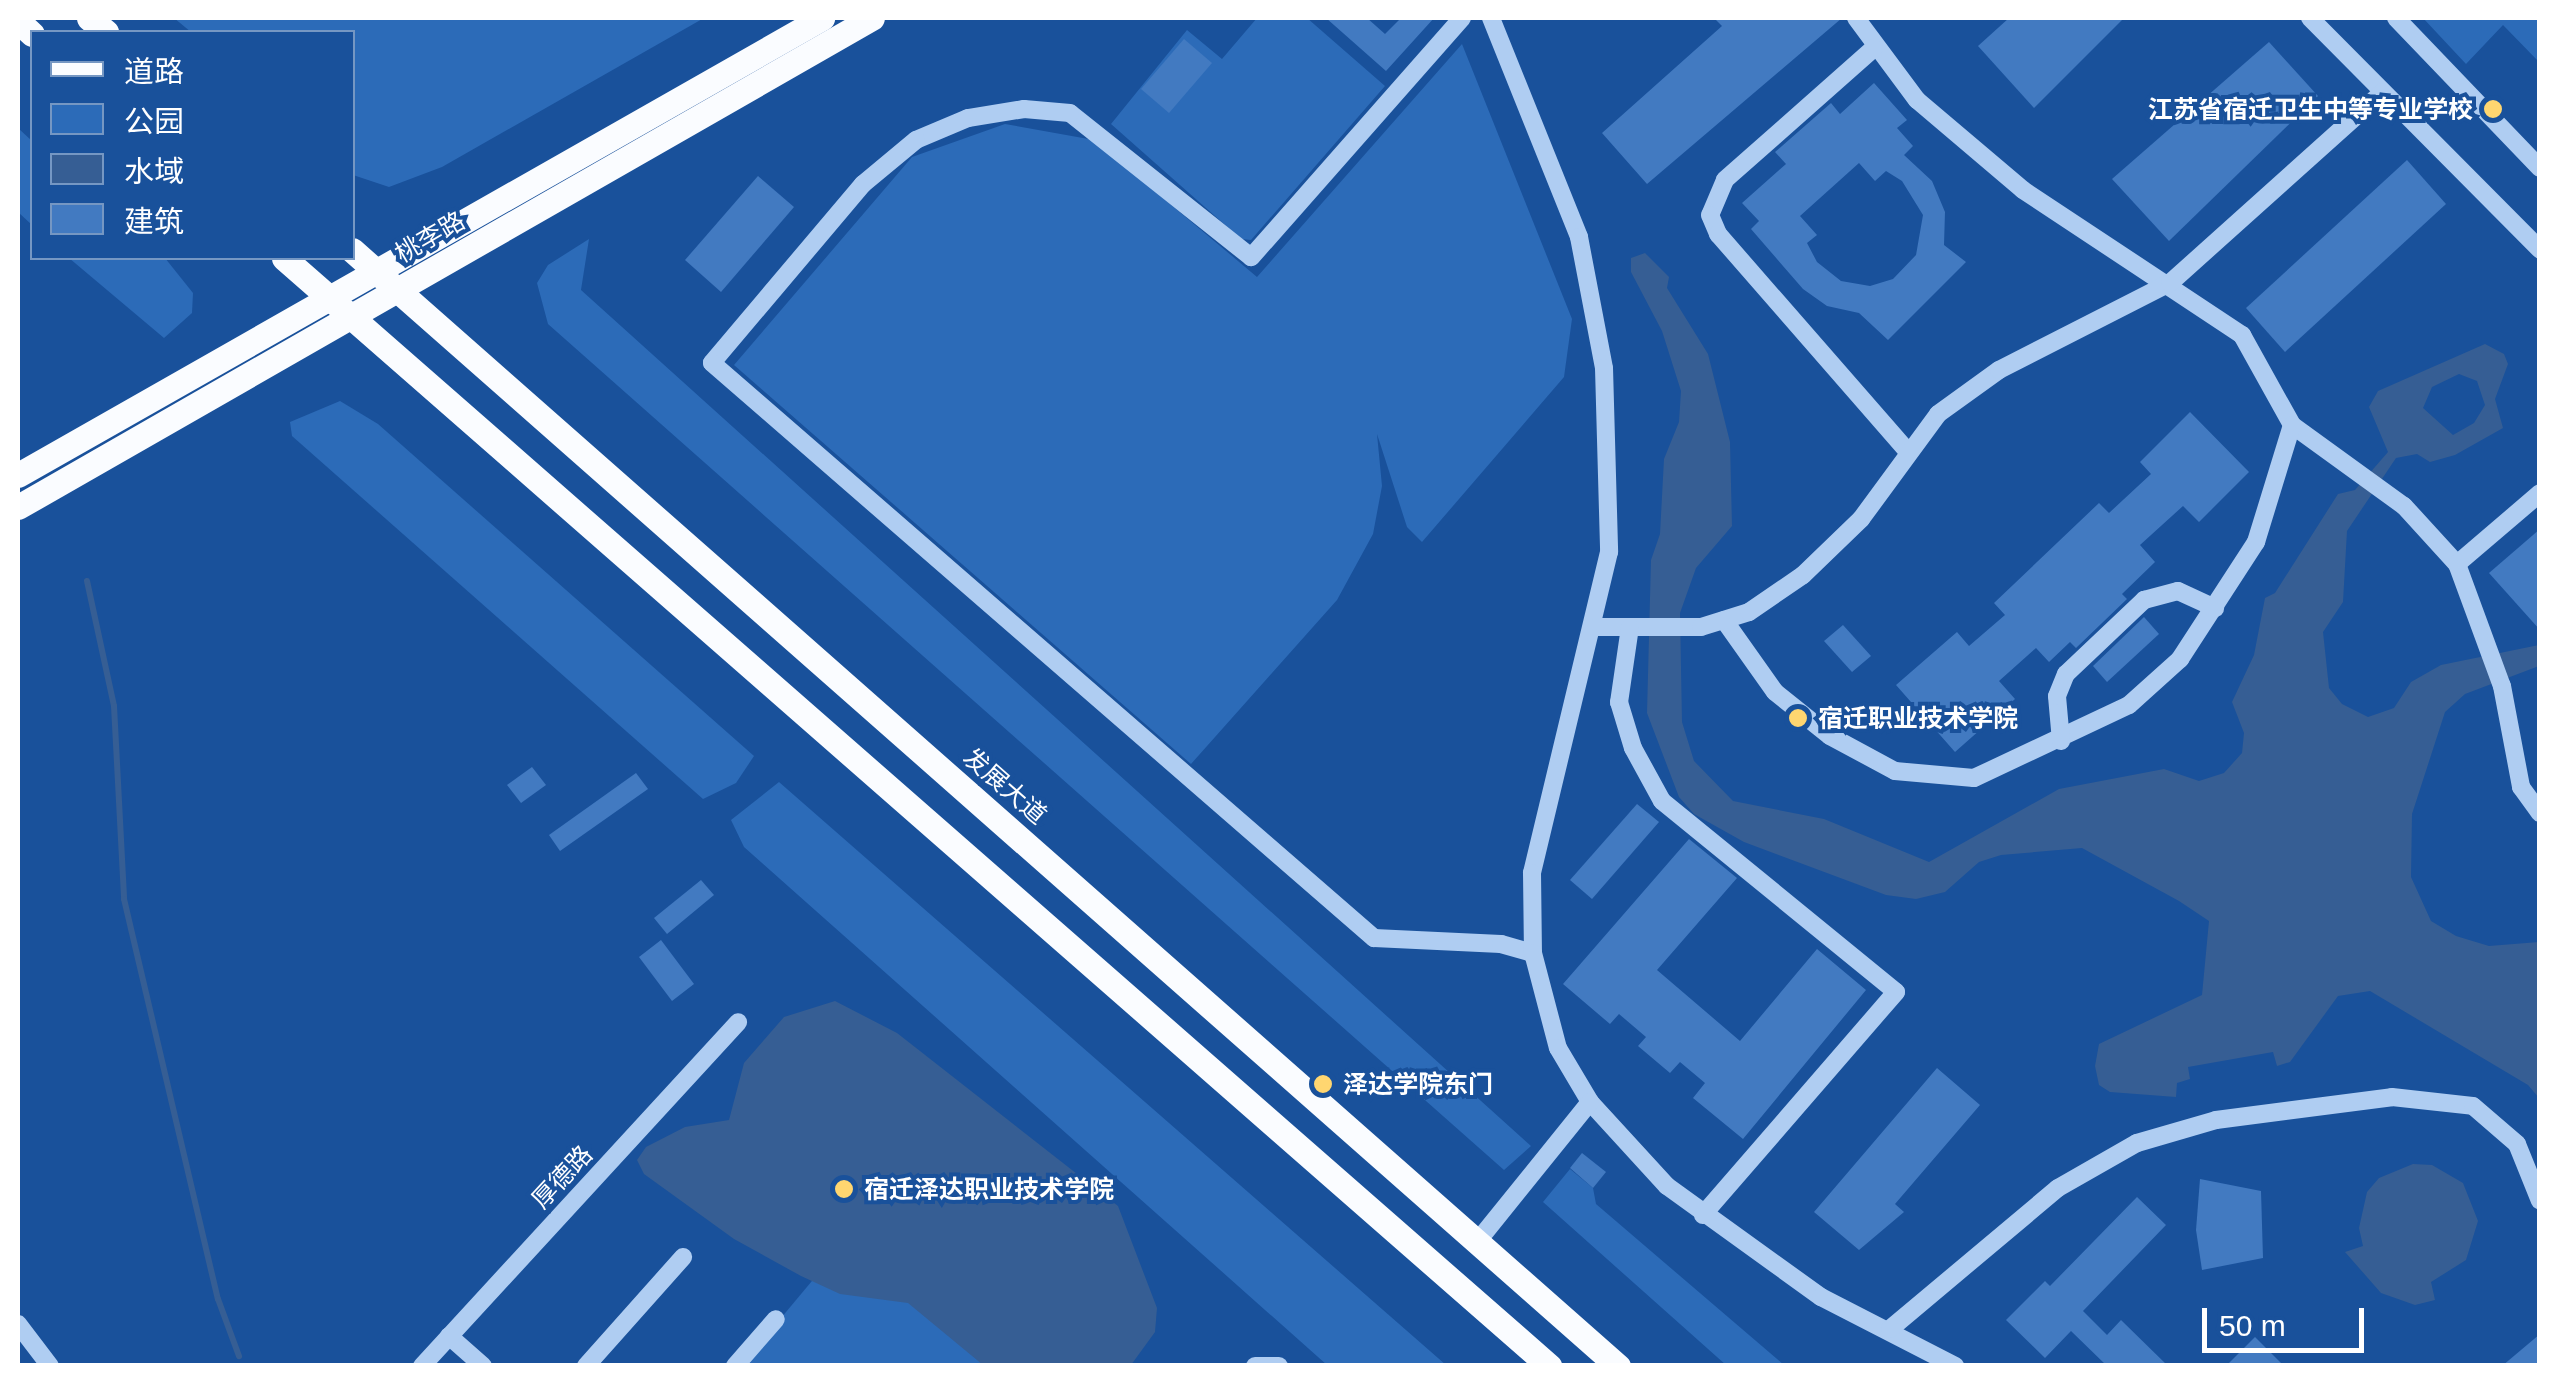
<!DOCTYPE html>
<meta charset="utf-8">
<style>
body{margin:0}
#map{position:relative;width:2557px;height:1383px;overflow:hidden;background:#19519b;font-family:Helvetica,"Noto Sans SC",sans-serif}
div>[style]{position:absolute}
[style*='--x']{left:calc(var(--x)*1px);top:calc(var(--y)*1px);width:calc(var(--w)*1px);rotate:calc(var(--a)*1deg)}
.green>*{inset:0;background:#2c6bb8}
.water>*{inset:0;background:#365e94}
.stream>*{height:6px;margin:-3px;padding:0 3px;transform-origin:3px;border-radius:3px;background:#365e94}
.building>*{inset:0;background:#427ac1}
.minor>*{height:18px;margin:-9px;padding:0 9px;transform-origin:9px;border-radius:9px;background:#afcdf2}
.major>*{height:25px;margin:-12.5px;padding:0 12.5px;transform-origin:12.5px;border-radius:12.5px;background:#fafcff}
.dots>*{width:28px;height:28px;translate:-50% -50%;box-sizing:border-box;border:5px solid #19519b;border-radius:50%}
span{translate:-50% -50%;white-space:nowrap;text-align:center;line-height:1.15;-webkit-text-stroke:8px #19519b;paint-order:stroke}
.poi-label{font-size:25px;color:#fff;font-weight:700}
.right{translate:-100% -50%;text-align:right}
.left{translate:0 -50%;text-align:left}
.street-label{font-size:25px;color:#fff}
.frame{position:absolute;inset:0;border:20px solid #fff;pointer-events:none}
.legend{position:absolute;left:30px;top:30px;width:325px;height:230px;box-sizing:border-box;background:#19519b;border:2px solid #7597c3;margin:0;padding:12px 18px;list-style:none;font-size:30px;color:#fff}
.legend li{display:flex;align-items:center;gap:20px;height:50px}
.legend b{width:50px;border:2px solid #7597c3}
.scale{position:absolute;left:2202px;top:1308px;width:162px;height:45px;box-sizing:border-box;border:5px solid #fff;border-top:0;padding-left:12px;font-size:30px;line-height:35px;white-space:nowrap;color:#fff;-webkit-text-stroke:8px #19519b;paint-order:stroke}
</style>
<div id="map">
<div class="green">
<div style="clip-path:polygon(174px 18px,704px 18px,442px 167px,389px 187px,353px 175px,352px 32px,191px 32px)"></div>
<div style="clip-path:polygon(1257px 18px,1307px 18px,1385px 86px,1251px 240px,1241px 239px,1111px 124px,1187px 30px,1222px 59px)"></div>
<div style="clip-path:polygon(2423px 18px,2539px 18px,2539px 62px,2503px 25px,2466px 64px)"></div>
<div style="clip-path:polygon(1462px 44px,1572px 319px,1564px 377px,1422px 542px,1407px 527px,1377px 434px,1382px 486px,1373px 534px,1337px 600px,1191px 764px,734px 365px,912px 157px,1005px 124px,1094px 140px,1257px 277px)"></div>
<div style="clip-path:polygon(18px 128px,32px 141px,32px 225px,18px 212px)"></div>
<div style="clip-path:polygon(589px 239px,581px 290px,1531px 1146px,1504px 1170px,548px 324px,537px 283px,548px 265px)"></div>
<div style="clip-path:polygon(69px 258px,165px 258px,193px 293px,192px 313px,164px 338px)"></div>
<div style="clip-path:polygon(340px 401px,378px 424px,754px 756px,736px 783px,703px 799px,292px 436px,290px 422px)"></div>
<div style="clip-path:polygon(779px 782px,915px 901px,1446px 1365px,1327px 1365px,744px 847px,731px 820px)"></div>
<div style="clip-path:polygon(1570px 1169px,1593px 1188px,1596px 1204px,1784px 1365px,1726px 1365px,1543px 1202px)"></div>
<div style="clip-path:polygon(852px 1233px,1011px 1366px,741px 1366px)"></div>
</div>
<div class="water">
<div style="clip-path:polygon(evenodd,1645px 253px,1669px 277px,1667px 288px,1708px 354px,1730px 442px,1732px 526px,1696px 568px,1680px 613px,1682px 722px,1694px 761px,1733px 801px,1824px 819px,1929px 862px,2059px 789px,2164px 769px,2199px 781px,2224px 773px,2242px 753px,2244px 733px,2232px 702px,2254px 655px,2265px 598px,2275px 593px,2338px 494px,2355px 490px,2388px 452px,2369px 407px,2378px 391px,2485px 344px,2504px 354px,2508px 364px,2495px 399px,2503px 428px,2455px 455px,2430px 462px,2417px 454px,2396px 458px,2347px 531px,2343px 602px,2323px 632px,2329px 688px,2342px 704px,2368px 717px,2394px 708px,2411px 682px,2441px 665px,2539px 645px,2539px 666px,2465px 694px,2445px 712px,2412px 814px,2411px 877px,2431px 921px,2456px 936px,2489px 946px,2539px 942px,2539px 1098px,2528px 1085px,2370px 991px,2338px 996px,2290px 1062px,2277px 1066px,2273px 1052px,2188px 1067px,2190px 1079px,2177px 1083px,2176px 1097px,2110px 1092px,2099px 1085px,2095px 1066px,2099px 1044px,2202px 995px,2209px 921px,2179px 901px,2082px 848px,2001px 855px,1979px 862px,1945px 892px,1916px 899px,1886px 895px,1744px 842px,1694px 814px,1679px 797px,1647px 713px,1651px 560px,1660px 534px,1664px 459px,1679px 422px,1681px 391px,1662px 331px,1631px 272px,1631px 258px,1645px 253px,2459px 374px,2477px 381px,2485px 405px,2474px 423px,2453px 435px,2423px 408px,2432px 387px,2459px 374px)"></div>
<div style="clip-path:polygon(835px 1001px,897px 1033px,1118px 1206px,1157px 1308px,1155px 1332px,1131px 1365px,983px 1365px,908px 1303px,840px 1294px,801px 1276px,734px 1239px,644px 1174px,637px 1160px,646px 1147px,685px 1127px,729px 1120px,744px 1063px,784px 1017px)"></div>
<div style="clip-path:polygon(2413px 1164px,2432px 1165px,2463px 1183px,2478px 1221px,2466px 1260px,2431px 1282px,2435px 1300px,2415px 1305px,2381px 1293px,2345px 1252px,2363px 1246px,2359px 1228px,2367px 1192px,2379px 1178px)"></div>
</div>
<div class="stream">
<div style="--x:87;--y:581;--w:128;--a:77.8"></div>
<div style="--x:114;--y:706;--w:193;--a:87"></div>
<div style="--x:124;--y:899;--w:411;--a:76.8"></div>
<div style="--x:218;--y:1299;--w:61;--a:69.8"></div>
</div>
<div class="building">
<div style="clip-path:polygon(1326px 18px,1367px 18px,1385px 34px,1401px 18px,1434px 18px,1386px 71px)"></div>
<div style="clip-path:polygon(1714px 18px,1842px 18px,1647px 184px,1602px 133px,1722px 26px)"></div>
<div style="clip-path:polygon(2009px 18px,2124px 18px,2034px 108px,1978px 46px)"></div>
<div style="clip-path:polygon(1184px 39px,1212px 63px,1169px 113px,1141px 89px)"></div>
<div style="clip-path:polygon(2269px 42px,2318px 96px,2169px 241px,2112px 179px)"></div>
<div style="clip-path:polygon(evenodd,1874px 83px,1907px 120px,1897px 128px,1913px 146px,1904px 155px,1932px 181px,1945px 212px,1944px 245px,1966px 262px,1888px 340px,1859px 313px,1827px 306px,1803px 289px,1751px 229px,1759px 221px,1742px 203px,1786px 164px,1775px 152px,1831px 103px,1840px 114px,1874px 83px,1859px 163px,1875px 181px,1886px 171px,1902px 181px,1923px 215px,1916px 255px,1893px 279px,1870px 286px,1841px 281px,1817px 262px,1807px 243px,1817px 235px,1800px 216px,1859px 163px)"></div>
<div style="clip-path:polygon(2407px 160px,2446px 204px,2285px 352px,2246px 308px)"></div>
<div style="clip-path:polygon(758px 176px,794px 207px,721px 292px,685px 260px)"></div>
<div style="clip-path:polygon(2190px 412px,2249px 472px,2199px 522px,2183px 506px,2140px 545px,2155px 562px,2122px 594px,2127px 599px,2076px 648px,2070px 642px,2049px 662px,2036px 648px,1999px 681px,2015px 699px,1955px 752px,1896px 685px,1957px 632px,1969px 646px,2005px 615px,1994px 603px,2099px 503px,2109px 513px,2151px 474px,2140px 462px)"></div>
<div style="clip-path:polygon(2540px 529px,2540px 630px,2489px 573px)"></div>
<div style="clip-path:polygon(2144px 617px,2159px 634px,2107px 682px,2093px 666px)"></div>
<div style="clip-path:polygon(1843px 625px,1871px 656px,1852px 672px,1824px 641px)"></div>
<div style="clip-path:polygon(532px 767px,546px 785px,521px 803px,507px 785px)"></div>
<div style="clip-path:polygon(636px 773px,648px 789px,560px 851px,549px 835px)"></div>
<div style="clip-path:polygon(1637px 804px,1659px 822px,1592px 899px,1570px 880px)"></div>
<div style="clip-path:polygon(1689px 839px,1737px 878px,1657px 970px,1740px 1041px,1817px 949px,1866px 990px,1743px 1139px,1693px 1098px,1705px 1083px,1680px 1062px,1670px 1073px,1638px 1046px,1646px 1037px,1619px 1014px,1610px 1024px,1563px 984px)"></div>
<div style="clip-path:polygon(701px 880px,714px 895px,667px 934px,654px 918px)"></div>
<div style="clip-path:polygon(661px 940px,694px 984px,672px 1001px,639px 957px)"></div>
<div style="clip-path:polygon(1937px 1068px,1980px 1105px,1895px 1204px,1904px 1212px,1859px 1250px,1814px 1212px)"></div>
<div style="clip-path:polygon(1582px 1153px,1606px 1172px,1593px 1188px,1570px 1168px)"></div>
<div style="clip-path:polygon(2200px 1179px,2261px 1191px,2263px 1258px,2202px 1270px,2196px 1230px)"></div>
<div style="clip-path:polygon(2137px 1197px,2166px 1225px,2083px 1311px,2107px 1335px,2121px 1320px,2168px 1366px,2107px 1366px,2071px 1331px,2045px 1358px,2006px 1320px,2045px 1281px,2050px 1286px)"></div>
<div style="clip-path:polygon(2540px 1334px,2540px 1366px,2502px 1366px)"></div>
<div style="clip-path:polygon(2255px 1337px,2284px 1366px,2226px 1366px)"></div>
</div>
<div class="minor">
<div style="--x:1462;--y:18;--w:319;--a:131.4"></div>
<div style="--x:1251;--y:257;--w:231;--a:-141.5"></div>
<div style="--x:1070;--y:113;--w:46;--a:-175"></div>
<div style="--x:1024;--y:109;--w:57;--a:170.9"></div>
<div style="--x:968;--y:118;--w:56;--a:157.1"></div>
<div style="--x:916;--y:140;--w:69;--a:140.3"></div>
<div style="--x:863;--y:184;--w:234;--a:130.2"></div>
<div style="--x:712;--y:363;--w:877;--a:40.98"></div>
<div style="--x:1374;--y:938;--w:127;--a:2.7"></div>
<div style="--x:1501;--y:944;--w:33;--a:16"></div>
<div style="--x:1491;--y:18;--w:236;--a:68.1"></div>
<div style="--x:1579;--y:237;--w:133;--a:79.2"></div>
<div style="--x:1604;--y:368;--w:184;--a:88.4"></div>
<div style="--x:1609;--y:552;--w:330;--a:103.5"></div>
<div style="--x:1532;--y:873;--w:80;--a:89.3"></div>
<div style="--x:1533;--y:953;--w:98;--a:75.3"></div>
<div style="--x:1558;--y:1048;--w:63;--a:59.3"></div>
<div style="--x:1590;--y:1102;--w:114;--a:47.5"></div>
<div style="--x:1667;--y:1186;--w:190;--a:35.8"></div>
<div style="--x:1821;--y:1297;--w:151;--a:27.2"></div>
<div style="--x:1856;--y:18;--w:102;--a:53.4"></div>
<div style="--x:1917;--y:100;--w:139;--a:40.3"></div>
<div style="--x:2023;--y:190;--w:263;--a:33.5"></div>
<div style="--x:2242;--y:335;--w:103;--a:60.9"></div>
<div style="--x:2292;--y:425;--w:138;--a:35.9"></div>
<div style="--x:2404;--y:506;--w:79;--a:47.6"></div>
<div style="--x:2457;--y:564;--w:130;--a:69.8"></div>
<div style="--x:2502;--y:686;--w:103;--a:79.3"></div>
<div style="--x:2521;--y:787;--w:32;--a:54"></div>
<div style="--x:2310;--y:18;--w:327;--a:45.2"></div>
<div style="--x:2396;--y:18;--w:208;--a:46.2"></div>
<div style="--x:1874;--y:48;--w:199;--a:138.5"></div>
<div style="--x:1725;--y:180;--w:38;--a:113"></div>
<div style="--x:1710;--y:215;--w:21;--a:67"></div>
<div style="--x:1718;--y:234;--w:289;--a:48.9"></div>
<div style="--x:2457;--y:564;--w:109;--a:-40.5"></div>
<div style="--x:1724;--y:620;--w:88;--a:54.7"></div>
<div style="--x:1775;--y:692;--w:70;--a:38.7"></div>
<div style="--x:1830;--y:736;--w:74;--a:28.3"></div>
<div style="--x:1895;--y:771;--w:79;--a:5.1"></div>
<div style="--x:1974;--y:778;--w:171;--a:-25.2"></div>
<div style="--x:2129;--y:705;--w:69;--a:-42"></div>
<div style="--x:2180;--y:659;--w:140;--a:-57"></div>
<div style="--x:2256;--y:542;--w:122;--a:-72.9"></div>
<div style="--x:1596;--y:627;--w:105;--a:0"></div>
<div style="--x:1701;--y:627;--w:50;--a:-17.4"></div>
<div style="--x:1749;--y:612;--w:65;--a:-34.4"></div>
<div style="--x:1803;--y:575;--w:81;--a:-44"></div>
<div style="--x:1861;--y:519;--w:130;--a:-53.7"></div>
<div style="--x:1938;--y:414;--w:75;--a:-35.8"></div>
<div style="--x:1999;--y:370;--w:192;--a:-27"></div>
<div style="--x:2170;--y:283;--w:286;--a:-41.9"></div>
<div style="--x:1630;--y:627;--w:76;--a:98.3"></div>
<div style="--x:1619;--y:702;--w:48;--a:73.1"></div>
<div style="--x:1633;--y:748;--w:60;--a:61.3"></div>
<div style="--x:1662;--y:801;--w:302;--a:39.2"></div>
<div style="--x:1896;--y:992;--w:295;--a:130.9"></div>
<div style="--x:2061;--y:741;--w:45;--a:-95.1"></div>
<div style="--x:2057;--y:696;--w:24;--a:-68"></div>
<div style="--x:2066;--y:674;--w:108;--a:-43.5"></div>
<div style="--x:2144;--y:600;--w:35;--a:-15"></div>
<div style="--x:2178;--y:591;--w:41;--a:24.7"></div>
<div style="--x:1477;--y:1242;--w:180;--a:-51.1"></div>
<div style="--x:18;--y:1324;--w:53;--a:52.7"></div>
<div style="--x:1890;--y:1329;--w:219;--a:-40"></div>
<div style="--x:2058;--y:1188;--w:91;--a:-29.7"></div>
<div style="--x:2137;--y:1143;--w:82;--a:-16.2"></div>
<div style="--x:2216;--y:1120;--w:177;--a:-7.4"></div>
<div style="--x:2392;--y:1097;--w:81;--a:6.3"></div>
<div style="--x:2473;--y:1106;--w:58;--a:40.8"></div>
<div style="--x:2517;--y:1144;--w:61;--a:68"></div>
<div style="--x:449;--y:1336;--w:45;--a:41.4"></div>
<div style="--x:422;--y:1366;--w:467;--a:-47.4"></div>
<div style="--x:586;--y:1366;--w:146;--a:-48.3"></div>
<div style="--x:735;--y:1366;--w:62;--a:-48.9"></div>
<div style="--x:1255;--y:1366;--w:24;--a:0"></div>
</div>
<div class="major">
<div style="--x:89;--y:18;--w:22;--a:39"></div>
<div style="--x:18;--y:21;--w:19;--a:43"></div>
<div style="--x:352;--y:250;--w:1688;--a:41.4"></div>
<div style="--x:284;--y:258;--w:1682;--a:41.21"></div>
<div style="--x:18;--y:475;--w:925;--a:-29.61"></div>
<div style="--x:18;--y:507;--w:984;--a:-29.8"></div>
</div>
<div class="dots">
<div style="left:2493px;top:109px;background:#ffd670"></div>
<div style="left:1798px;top:718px;background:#ffd670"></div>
<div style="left:1323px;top:1084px;background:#ffd670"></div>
<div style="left:844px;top:1189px;background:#ffd670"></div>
</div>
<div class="poi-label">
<span class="right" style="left:2473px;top:109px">江苏省宿迁卫生中等专业学校</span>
<span class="left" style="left:1818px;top:718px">宿迁职业技术学院</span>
<span class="left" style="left:1343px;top:1084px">泽达学院东门</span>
<span class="left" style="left:864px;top:1189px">宿迁泽达职业技术学院</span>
</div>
<div class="street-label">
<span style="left:430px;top:237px;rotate:-30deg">桃李路</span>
<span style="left:1005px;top:786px;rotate:41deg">发展大道</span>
<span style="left:562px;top:1177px;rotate:-47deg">厚德路</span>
</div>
<div class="frame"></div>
<ul class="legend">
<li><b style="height:12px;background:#fafcff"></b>道路</li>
<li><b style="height:28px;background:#2c6bb8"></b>公园</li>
<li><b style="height:28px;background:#365e94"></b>水域</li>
<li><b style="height:28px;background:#427ac1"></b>建筑</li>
</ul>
<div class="scale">50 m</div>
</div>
